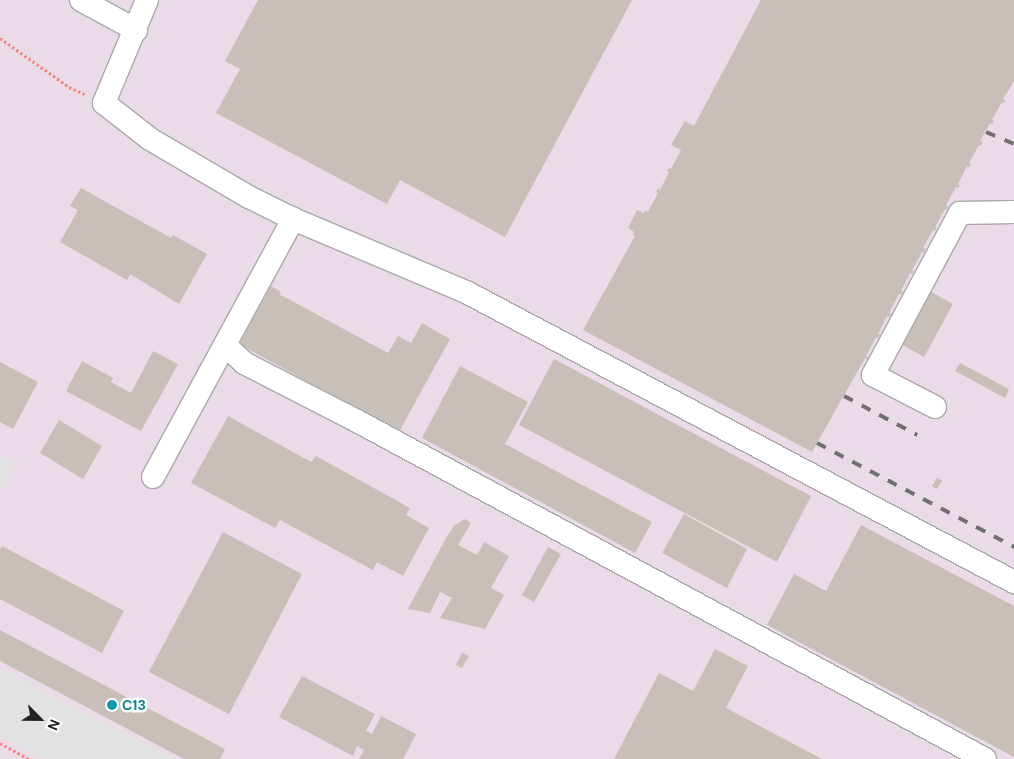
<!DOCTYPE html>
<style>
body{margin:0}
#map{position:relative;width:1014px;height:759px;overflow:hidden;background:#f2efe9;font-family:"DM Sans",sans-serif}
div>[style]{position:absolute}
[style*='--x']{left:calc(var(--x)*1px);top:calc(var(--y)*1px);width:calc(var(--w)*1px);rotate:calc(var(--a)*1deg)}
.industrial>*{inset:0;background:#ebdbe8}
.parking>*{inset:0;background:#e2e2e2}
.building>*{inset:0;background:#c7bfb8}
.path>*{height:3px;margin-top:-1.5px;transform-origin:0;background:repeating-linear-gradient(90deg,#fa8072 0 2.5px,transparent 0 5px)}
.roads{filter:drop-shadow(1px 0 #a9a9a9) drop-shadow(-1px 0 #a9a9a9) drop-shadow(0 1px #a9a9a9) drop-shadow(0 -1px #a9a9a9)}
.minor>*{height:22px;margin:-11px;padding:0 11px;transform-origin:11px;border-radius:11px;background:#fff}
.rail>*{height:4px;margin-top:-2px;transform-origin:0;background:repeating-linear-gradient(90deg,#707070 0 10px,transparent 0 20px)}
.dots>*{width:14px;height:14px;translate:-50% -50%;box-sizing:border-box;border:2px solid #fff;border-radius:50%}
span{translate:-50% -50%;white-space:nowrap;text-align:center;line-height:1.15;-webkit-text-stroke:5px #fff;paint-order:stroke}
.culture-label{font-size:14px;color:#0d838f;font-weight:700}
.left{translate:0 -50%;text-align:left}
.north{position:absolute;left:15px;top:694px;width:50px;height:50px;-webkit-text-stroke:4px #fff;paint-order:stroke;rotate:113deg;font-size:14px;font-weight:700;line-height:20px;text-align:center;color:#222}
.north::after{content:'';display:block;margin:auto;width:18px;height:22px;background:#222;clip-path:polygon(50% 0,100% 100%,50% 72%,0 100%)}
</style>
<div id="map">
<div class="industrial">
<div style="clip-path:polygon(0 0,1014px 0,1014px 759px,0 759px)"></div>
</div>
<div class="parking">
<div style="clip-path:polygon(2px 455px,15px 462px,0 491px,0 459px)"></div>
<div style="clip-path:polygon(0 668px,61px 700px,177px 759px,41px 759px,0 737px)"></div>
</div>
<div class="building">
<div style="clip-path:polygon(258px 0,632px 0,505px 237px,400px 180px,387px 204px,216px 113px,240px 69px,225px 61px)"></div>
<div style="clip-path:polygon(761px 0,1014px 0,1014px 81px,1003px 99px,1005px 100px,1004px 103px,1002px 102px,992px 120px,994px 121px,992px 124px,990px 123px,980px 141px,983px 142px,981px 146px,979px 145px,969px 163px,971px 164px,970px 167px,967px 166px,958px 184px,960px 185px,958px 188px,956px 187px,946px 205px,948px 207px,947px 210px,945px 209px,935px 227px,937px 228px,935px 231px,933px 230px,923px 248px,926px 249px,924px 253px,922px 252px,912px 270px,914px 271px,912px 274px,910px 273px,901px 291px,903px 292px,901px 295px,899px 294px,889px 313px,891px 314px,890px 317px,887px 316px,878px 334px,880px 335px,878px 338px,876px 337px,866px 356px,868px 357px,867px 360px,865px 358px,812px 452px,583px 330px,635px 236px,633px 235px,634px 232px,628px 228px,637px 210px,644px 213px,646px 210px,648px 212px,658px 193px,656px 192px,658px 188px,660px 190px,669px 172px,667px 171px,669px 168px,671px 169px,681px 150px,671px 145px,685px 121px,694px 126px)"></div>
<div style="clip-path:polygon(81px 188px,171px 238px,173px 235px,207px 254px,179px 304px,130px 274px,127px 280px,60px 242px,78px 210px,70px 206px)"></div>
<div style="clip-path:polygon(271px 286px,281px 292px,279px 294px,388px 353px,398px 336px,411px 343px,422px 323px,450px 339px,399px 432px,239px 344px)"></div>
<div style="clip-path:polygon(928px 290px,953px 304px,924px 357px,899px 343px)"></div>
<div style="clip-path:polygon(153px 351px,178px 364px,141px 431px,66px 391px,82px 361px,113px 378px,111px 382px,131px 393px)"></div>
<div style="clip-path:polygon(554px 359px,811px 496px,777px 562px,519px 425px)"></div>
<div style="clip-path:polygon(0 362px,38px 382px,13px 429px,0 422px)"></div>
<div style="clip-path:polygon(960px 363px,1009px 389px,1005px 398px,955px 371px)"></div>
<div style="clip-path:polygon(460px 366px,528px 402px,505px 444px,652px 522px,635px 553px,422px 438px)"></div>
<div style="clip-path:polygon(228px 416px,311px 462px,316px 456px,410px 508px,406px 515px,429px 528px,403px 576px,377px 562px,373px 570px,280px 520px,275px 528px,191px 483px)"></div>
<div style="clip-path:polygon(59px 420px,102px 446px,83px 479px,40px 453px)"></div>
<div style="clip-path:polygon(937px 478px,942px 481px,937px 489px,932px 486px)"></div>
<div style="clip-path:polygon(684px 514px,747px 549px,727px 588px,662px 553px)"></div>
<div style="clip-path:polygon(465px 519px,471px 523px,458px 545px,477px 555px,484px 542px,509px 556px,491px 588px,504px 595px,485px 629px,440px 618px,452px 598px,440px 592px,430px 613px,408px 609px,446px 538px,454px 526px)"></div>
<div style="clip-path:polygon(861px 525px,1014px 606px,1014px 757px,767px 625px,794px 574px,826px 591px)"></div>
<div style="clip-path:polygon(223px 532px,302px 574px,229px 714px,149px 672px)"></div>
<div style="clip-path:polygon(2px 546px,124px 611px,102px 653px,0 599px,0 549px)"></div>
<div style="clip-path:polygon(548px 547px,561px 554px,534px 602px,522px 595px)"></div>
<div style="clip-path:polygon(0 630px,225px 749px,220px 759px,184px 759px,0 661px)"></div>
<div style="clip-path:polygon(715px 649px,748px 666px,726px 708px,822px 759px,614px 759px,659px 673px,693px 691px)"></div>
<div style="clip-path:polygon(462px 653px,469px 656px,462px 668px,456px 665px)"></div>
<div style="clip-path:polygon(302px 676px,375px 714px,366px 731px,372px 734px,381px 716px,416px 734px,403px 759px,359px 759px,364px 750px,357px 746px,353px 756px,279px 717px)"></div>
</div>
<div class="path">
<div style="--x:0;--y:38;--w:85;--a:35.4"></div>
<div style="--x:69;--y:87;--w:17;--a:24"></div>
<div style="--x:0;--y:743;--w:33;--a:29"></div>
</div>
<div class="roads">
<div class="minor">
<div style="--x:81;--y:0;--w:63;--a:28.6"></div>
<div style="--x:147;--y:0;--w:112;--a:112.7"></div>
<div style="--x:104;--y:103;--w:58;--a:38"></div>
<div style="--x:150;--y:139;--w:115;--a:30.4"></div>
<div style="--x:249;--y:197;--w:49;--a:26.6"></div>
<div style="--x:293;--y:219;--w:190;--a:22.9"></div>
<div style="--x:468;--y:293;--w:618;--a:27.89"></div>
<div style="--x:225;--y:345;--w:26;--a:43"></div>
<div style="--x:244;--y:363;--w:127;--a:27.2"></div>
<div style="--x:357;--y:421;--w:713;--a:28.29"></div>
<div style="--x:935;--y:407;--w:70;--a:-152.7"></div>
<div style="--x:873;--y:375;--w:184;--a:-61.8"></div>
<div style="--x:960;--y:213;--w:54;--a:-1.1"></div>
<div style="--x:153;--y:477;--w:294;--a:-61.5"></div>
</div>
</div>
<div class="rail">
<div style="--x:986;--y:132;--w:30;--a:23"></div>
<div style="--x:844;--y:396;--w:83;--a:28.1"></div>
<div style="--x:817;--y:443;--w:223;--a:27.8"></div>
</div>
<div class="dots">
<div style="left:112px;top:705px;background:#0f9aa8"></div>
</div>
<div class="culture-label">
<span class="left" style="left:122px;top:705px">C13</span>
</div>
<div class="north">N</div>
</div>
